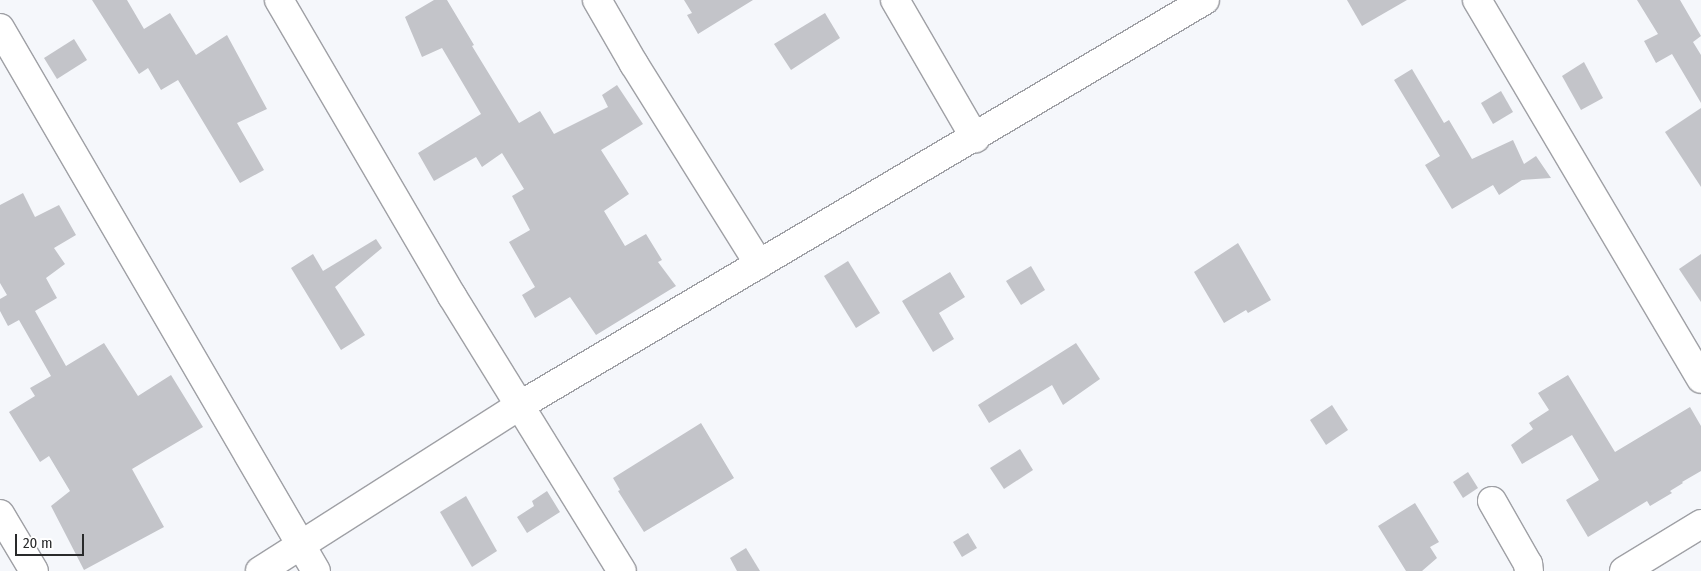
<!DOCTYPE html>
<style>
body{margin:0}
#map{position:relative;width:1701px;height:571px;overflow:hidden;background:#f5f7fb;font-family:"Fira Sans Condensed",sans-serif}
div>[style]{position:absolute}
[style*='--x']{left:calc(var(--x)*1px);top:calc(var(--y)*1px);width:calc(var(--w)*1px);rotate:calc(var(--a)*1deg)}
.building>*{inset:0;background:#c3c4c9}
.roads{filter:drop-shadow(1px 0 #9fa0a5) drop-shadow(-1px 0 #9fa0a5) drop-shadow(0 1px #9fa0a5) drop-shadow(0 -1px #9fa0a5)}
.minor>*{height:28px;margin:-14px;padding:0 14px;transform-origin:14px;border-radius:14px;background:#fff}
span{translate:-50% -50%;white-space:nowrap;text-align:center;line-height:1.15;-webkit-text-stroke:4px #fff;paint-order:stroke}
.scale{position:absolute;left:15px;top:534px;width:69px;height:22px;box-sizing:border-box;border:2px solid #292a2b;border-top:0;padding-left:6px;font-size:15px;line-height:18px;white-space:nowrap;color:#292a2b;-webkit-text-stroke:4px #fff;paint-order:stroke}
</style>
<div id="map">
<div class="building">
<div style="clip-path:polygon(92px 0,127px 0,144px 29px,170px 13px,196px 55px,227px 35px,267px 109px,237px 123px,264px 170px,240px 183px,178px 80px,161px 90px,148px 68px,139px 74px)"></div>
<div style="clip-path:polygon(434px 0,447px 0,474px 45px,472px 46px,519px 123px,540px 111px,554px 134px,608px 107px,602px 95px,617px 85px,643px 124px,601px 150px,629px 194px,604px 211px,625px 246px,646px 234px,662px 260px,658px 262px,676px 286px,596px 335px,570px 297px,535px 318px,522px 295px,535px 287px,509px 242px,530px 230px,512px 196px,524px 189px,502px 153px,482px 167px,476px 157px,434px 181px,418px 153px,481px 114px,442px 48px,422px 57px,405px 17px)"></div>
<div style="clip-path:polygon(684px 0,753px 0,698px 34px,687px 15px,692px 13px)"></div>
<div style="clip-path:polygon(1347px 0,1407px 0,1362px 26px)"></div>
<div style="clip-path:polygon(1637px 0,1680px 0,1701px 36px,1693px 42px,1701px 55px,1701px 103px,1672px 54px,1656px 63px,1644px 41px,1658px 34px)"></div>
<div style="clip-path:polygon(825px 13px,840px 38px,791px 70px,774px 44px)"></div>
<div style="clip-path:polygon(74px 39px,87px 60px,57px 79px,44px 58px)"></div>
<div style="clip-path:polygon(1584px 62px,1603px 98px,1581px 110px,1562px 76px)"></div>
<div style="clip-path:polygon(1412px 69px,1444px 123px,1449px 120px,1472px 159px,1513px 140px,1524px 164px,1536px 156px,1551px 178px,1522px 180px,1499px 195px,1493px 185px,1452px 209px,1425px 165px,1440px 156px,1394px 80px)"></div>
<div style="clip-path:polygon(1501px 91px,1513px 112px,1493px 124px,1481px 103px)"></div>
<div style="clip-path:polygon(1701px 108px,1701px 187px,1665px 132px)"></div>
<div style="clip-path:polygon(23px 193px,35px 217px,59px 205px,76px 235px,54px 248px,65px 264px,46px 278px,57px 298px,35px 311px,66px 366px,104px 343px,138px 396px,171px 375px,203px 427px,132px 469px,164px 527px,84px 570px,51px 506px,70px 491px,49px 456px,40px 462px,9px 412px,35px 396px,30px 388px,51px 376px,19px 320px,8px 326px,0 311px,0 299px,7px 295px,0 283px,0 205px)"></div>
<div style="clip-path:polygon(376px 239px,382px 248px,335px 287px,365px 335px,341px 350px,291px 268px,313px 254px,323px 271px)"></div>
<div style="clip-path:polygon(1238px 243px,1271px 300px,1248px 313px,1246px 310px,1224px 323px,1194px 272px)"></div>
<div style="clip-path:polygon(1701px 254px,1701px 302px,1679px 269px)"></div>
<div style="clip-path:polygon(848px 261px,880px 313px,856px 328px,824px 276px)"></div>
<div style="clip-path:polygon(1031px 266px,1045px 290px,1021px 305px,1006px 281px)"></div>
<div style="clip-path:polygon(950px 272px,965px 297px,939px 313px,954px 339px,933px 352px,902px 301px)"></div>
<div style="clip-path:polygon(1076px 343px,1100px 379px,1063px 405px,1052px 385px,989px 423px,978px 405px)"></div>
<div style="clip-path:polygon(1568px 375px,1615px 452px,1690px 407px,1701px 426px,1701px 471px,1682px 482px,1683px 483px,1670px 491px,1672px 493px,1650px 506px,1647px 501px,1588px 537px,1566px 500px,1599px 480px,1572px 435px,1522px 464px,1511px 445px,1533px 429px,1529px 423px,1549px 410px,1538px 393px)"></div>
<div style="clip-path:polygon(1332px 405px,1348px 430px,1326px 445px,1310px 420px)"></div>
<div style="clip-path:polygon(701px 423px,734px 478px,644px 532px,618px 491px,620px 490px,613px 478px)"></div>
<div style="clip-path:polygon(1020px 449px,1033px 470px,1004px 489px,990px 468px)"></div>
<div style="clip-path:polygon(1468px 472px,1478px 488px,1463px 498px,1453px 482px)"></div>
<div style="clip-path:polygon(547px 491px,560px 512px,527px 533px,517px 517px,534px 506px,532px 501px)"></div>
<div style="clip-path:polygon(466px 496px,497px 551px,472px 567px,440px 512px)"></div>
<div style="clip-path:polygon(1415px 503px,1439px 542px,1430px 547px,1437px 558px,1422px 571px,1406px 571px,1378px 526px)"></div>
<div style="clip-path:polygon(968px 533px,977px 548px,962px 557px,953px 542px)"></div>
<div style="clip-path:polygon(746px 548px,760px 571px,737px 571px,730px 558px)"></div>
</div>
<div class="roads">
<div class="minor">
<div style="--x:279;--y:0;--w:343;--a:59.7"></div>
<div style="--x:452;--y:296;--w:323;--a:58.3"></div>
<div style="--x:597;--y:0;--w:74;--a:60"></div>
<div style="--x:634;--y:64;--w:236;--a:58"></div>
<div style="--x:895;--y:0;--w:160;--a:59.9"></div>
<div style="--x:1477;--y:0;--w:440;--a:59.4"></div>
<div style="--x:0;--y:28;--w:628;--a:59.8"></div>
<div style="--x:1492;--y:501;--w:73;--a:60.3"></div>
<div style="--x:1528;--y:564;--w:7;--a:82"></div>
<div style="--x:0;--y:514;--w:66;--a:59.2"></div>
<div style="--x:260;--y:571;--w:307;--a:-32.5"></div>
<div style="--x:519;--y:406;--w:797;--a:-30.62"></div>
<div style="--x:1624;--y:571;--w:90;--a:-31.4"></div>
</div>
</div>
<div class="scale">20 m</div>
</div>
